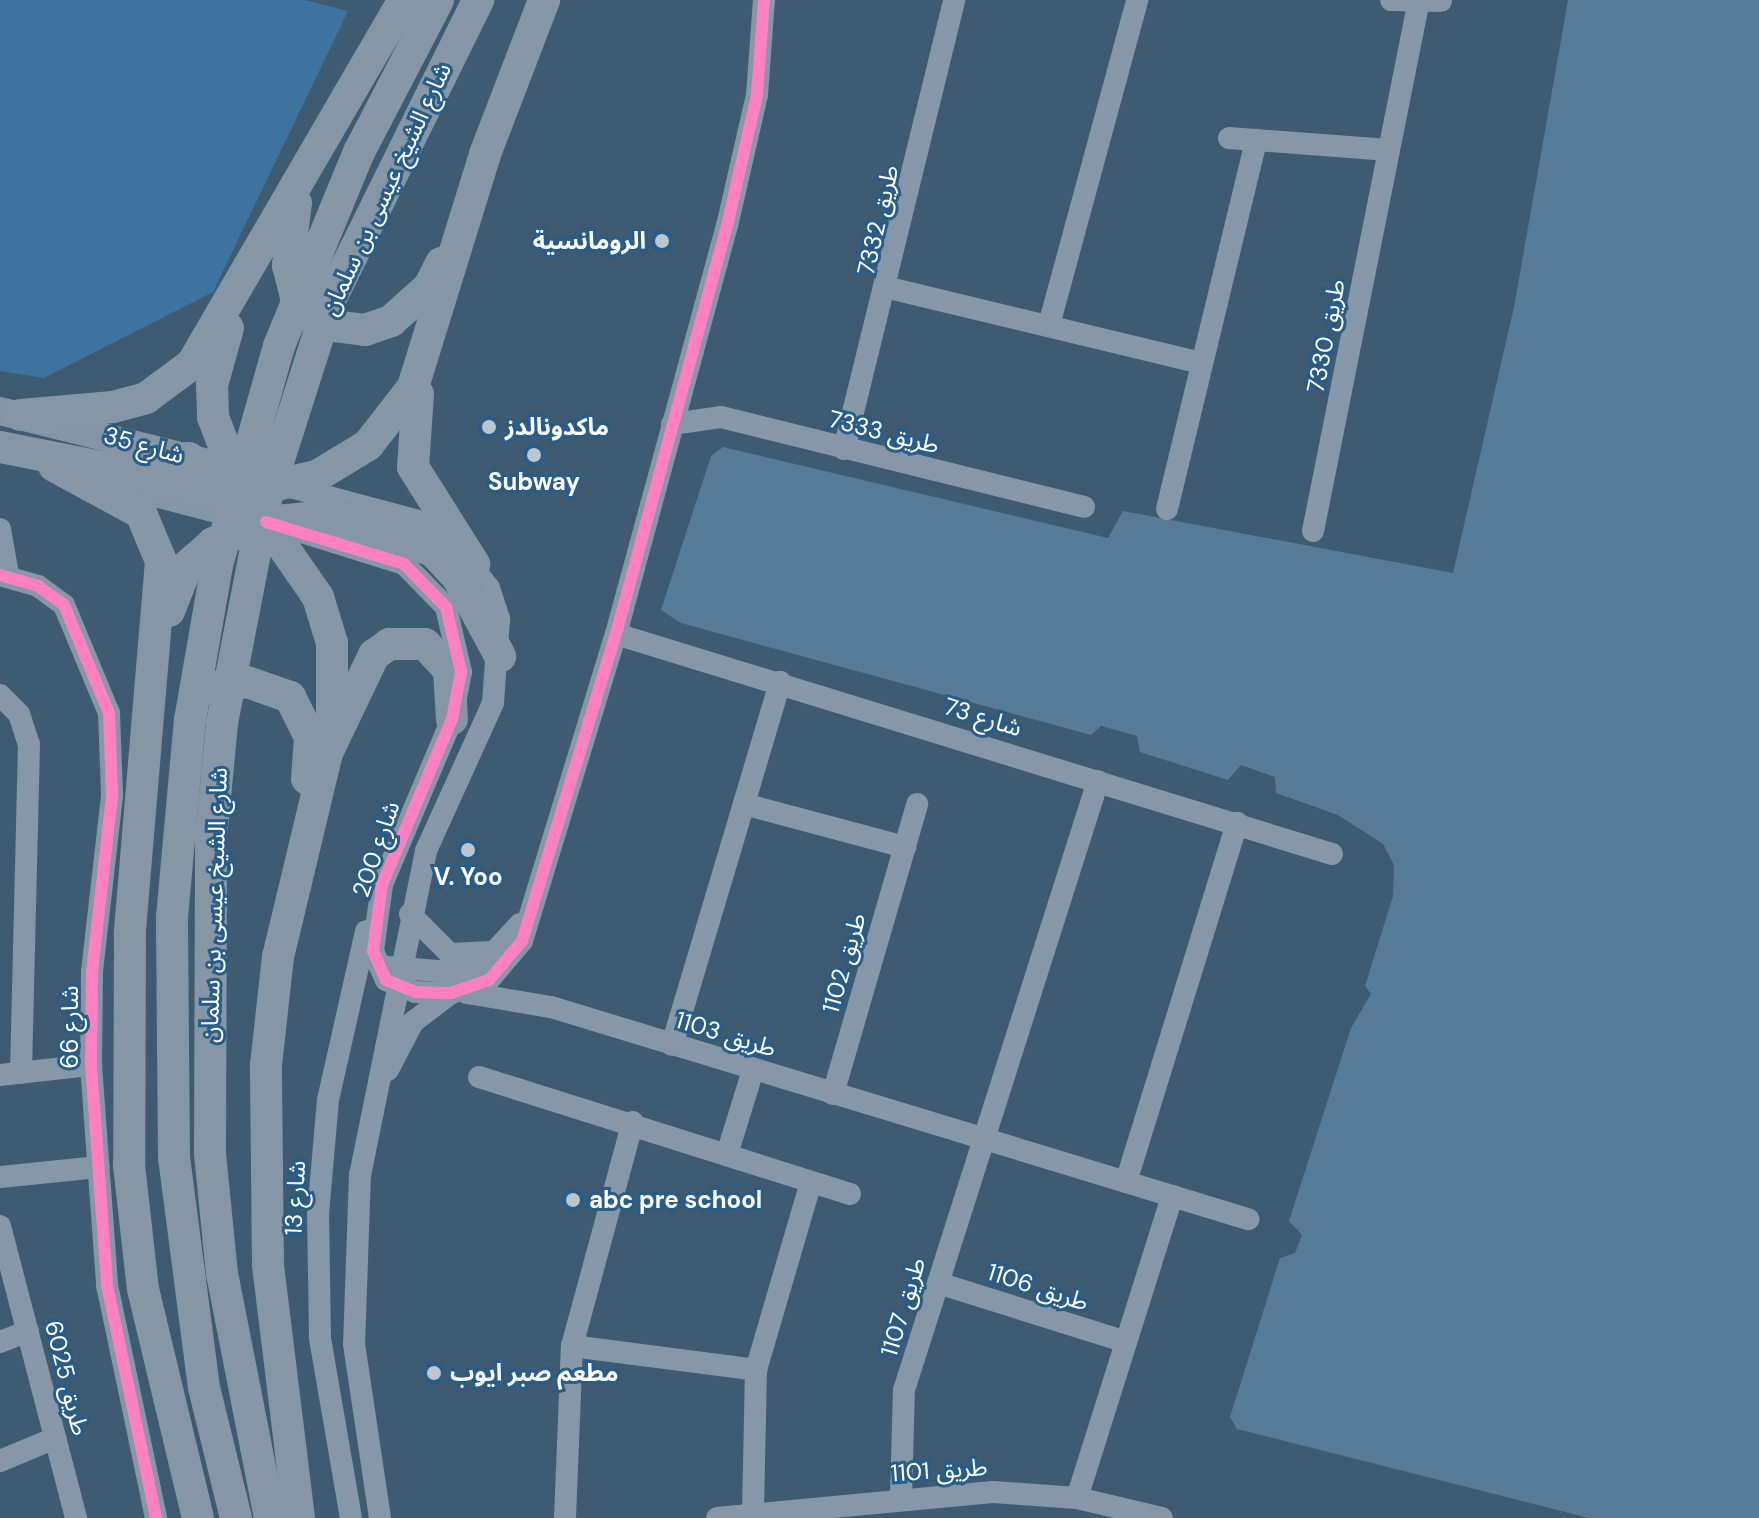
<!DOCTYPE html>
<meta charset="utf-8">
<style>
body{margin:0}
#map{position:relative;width:1759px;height:1518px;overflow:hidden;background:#3e5b72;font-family:"DM Sans","Noto Sans Arabic",sans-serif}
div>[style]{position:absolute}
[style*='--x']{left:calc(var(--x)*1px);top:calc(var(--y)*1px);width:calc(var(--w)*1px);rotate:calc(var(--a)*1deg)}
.green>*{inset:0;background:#3d739e}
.water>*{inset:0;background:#587c98}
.minor>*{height:22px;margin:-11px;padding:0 11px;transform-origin:11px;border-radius:11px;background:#8597a8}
.major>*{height:28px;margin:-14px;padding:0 14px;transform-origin:14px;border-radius:14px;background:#8496a5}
.highway>*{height:32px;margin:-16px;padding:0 16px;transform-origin:16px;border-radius:16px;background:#8597a6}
.cycleway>*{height:12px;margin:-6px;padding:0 6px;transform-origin:6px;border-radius:6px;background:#ff80c0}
.dots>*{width:22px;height:22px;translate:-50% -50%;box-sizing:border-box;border:4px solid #285d88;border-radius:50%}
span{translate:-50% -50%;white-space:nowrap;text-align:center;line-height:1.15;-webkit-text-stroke:6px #285d88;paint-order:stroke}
.street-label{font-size:24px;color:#fff}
.poi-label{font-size:24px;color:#fff;font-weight:700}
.right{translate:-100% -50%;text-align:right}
.left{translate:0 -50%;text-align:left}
</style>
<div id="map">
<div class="green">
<div style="clip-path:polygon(0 0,305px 0,348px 11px,213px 292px,44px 378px,0 371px)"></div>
</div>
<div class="water">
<div style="clip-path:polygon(1568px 0,1759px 0,1759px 1518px,1589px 1518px,1237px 1429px,1230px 1417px,1280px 1258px,1295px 1253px,1302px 1235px,1289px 1221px,1351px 1028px,1371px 994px,1365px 986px,1393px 896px,1394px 865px,1383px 844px,1338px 815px,1276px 793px,1275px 777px,1241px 765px,1228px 780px,1140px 752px,1137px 736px,1101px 726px,1091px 735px,681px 623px,661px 610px,711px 456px,723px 447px,1108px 538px,1123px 511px,1453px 573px,1514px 307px)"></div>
</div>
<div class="minor">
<div style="--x:1391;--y:0;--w:50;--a:1.1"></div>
<div style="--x:1229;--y:138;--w:160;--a:4.3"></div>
<div style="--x:889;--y:288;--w:321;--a:13.5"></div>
<div style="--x:1049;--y:325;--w:337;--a:-74.8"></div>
<div style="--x:672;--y:424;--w:49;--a:-8.1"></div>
<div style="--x:721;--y:417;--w:374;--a:13.9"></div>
<div style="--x:844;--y:449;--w:462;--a:-76.2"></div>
<div style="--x:287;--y:486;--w:132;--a:14.9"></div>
<div style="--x:415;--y:520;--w:38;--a:28"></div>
<div style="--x:449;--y:538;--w:64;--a:51.3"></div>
<div style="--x:489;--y:588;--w:33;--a:72"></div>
<div style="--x:499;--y:619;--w:84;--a:94.1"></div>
<div style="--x:493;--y:703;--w:162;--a:114.4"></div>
<div style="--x:426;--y:851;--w:330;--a:101.5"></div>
<div style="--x:360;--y:1174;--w:170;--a:92"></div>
<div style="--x:354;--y:1344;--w:176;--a:81.5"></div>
<div style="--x:1167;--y:509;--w:380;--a:-76.4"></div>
<div style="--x:279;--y:525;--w:131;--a:17.3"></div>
<div style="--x:404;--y:564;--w:60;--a:45.7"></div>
<div style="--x:446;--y:607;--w:67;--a:77"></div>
<div style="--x:461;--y:672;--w:48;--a:100.8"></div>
<div style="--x:452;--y:719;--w:180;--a:112.9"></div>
<div style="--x:382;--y:885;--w:67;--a:97.8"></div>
<div style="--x:373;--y:951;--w:32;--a:66"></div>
<div style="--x:386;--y:980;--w:31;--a:22"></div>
<div style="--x:415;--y:992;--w:36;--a:2"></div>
<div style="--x:451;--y:993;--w:40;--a:-18.9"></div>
<div style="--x:489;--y:980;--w:51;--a:-49.8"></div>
<div style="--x:522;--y:941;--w:321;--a:-73"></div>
<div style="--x:616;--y:634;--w:423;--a:-74.8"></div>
<div style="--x:727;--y:226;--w:134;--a:-77.1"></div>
<div style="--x:757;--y:95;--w:95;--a:-85.8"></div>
<div style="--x:0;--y:529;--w:47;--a:80.1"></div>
<div style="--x:1313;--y:531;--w:541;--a:-78.71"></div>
<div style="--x:0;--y:575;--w:40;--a:16"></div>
<div style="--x:38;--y:586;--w:32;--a:36"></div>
<div style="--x:64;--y:605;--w:117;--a:67.4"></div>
<div style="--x:109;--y:713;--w:83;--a:87.9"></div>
<div style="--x:112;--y:796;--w:177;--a:96.5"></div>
<div style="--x:92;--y:972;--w:93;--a:90.6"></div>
<div style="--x:91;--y:1065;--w:221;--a:85.8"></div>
<div style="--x:107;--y:1285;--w:238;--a:78.1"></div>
<div style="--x:616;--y:634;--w:749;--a:17.08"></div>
<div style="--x:0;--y:695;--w:27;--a:45"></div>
<div style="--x:19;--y:714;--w:32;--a:72"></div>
<div style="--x:29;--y:744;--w:329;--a:91.4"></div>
<div style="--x:744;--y:804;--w:167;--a:15"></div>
<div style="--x:410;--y:914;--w:57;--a:45"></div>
<div style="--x:450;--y:954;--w:41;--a:-2.8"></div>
<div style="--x:388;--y:967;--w:75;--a:4.6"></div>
<div style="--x:463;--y:973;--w:23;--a:-25"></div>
<div style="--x:484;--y:963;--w:53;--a:-47.3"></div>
<div style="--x:467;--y:993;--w:85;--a:9.5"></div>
<div style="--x:551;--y:1007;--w:729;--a:16.92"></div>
<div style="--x:672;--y:1045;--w:379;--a:-73.4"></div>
<div style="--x:388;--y:1070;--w:54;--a:-62.5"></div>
<div style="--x:413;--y:1022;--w:48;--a:-37.3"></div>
<div style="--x:0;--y:1075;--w:92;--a:-6.3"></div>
<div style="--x:479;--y:1077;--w:389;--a:17.5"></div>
<div style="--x:833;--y:1094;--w:302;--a:-73.8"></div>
<div style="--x:728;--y:1151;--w:85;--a:-72.8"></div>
<div style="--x:0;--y:1177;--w:99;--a:-5.8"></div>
<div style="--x:1126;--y:1182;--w:376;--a:-72.8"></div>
<div style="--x:0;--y:1226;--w:302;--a:75.4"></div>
<div style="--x:938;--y:1283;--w:194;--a:17.4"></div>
<div style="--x:0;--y:1342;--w:30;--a:-21"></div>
<div style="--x:572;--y:1346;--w:186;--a:7.4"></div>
<div style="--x:0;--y:1461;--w:60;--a:-22.7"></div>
<div style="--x:901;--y:1496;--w:106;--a:-88.4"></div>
<div style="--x:904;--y:1390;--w:639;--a:-72.33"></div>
<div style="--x:1077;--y:1498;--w:317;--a:-72.5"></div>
<div style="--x:753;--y:1512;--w:142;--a:-88.8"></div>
<div style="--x:756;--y:1370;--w:193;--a:-73.7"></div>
<div style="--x:351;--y:1518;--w:183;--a:-99.8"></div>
<div style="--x:320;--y:1338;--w:124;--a:-90.9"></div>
<div style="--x:318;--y:1214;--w:114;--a:-85"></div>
<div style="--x:328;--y:1100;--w:173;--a:-77.3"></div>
<div style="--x:565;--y:1518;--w:172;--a:-87.7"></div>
<div style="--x:572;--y:1346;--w:232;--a:-74.8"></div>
<div style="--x:717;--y:1518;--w:277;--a:-5.4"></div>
<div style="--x:993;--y:1492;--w:84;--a:4.1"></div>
<div style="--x:1077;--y:1498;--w:87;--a:13.2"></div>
</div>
<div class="major">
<div style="--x:0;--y:411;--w:215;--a:14"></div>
<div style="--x:136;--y:488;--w:119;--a:14.6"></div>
</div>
<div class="highway">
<div style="--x:296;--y:203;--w:63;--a:97.4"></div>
<div style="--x:288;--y:265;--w:32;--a:76"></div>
<div style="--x:296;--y:296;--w:36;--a:52"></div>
<div style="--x:318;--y:324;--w:47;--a:7.3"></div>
<div style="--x:365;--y:330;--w:28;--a:-19"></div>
<div style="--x:391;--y:321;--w:51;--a:-41.8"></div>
<div style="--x:429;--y:287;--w:27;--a:-63"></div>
<div style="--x:228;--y:328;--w:59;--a:105.7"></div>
<div style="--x:212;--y:385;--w:32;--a:88"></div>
<div style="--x:213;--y:417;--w:33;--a:69"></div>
<div style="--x:225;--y:448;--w:41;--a:50.9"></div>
<div style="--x:418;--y:394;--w:73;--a:93.9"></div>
<div style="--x:413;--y:467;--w:115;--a:57.8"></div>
<div style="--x:21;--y:415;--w:92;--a:-5"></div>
<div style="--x:113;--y:407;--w:34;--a:-15"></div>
<div style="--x:146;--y:398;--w:57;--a:-36.5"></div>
<div style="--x:192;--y:364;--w:421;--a:-59.8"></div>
<div style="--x:0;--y:447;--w:242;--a:11.2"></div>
<div style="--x:237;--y:494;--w:82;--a:-12.7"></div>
<div style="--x:317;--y:476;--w:60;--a:-31.3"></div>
<div style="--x:368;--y:445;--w:73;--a:-52.2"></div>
<div style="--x:413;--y:387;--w:244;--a:-72.8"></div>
<div style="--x:485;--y:154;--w:165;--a:-69"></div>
<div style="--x:189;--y:458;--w:100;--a:39.7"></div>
<div style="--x:266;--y:522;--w:91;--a:55.3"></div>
<div style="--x:318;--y:597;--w:48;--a:73.1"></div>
<div style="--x:332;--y:643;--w:75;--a:90"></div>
<div style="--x:54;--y:466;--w:99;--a:28.4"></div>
<div style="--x:141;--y:513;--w:52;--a:67.4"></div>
<div style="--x:161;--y:561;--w:374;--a:94.8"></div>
<div style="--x:130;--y:934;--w:231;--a:90.2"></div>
<div style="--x:129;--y:1165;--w:125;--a:83.6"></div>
<div style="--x:143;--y:1289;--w:236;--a:76.5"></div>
<div style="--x:169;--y:611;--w:48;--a:-68.2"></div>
<div style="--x:187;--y:566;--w:35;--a:-41"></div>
<div style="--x:213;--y:543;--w:57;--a:-21.6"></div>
<div style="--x:266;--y:522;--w:71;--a:-5.6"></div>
<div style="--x:337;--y:515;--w:103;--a:20.6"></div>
<div style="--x:433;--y:551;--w:37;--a:47"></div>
<div style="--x:458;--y:578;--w:89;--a:61.7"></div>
<div style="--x:208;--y:688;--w:39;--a:-9"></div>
<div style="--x:247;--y:682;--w:46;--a:19.2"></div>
<div style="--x:290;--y:697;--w:45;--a:63.4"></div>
<div style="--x:310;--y:737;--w:42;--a:94.1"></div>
<div style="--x:236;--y:1518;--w:134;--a:-103.8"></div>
<div style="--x:204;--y:1388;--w:233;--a:-97.4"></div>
<div style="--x:174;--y:1157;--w:240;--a:-90.5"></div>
<div style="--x:172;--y:917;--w:198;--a:-84.8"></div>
<div style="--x:190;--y:720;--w:157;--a:-80.1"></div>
<div style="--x:217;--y:565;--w:228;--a:-74.2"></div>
<div style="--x:279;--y:346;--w:210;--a:-67.6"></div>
<div style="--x:359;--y:152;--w:171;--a:-62.5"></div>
<div style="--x:270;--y:1518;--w:249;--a:-101.1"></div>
<div style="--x:222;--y:1274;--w:122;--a:-95.7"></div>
<div style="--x:210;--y:1153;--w:315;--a:-89.8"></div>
<div style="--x:211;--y:838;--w:116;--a:-84.5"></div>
<div style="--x:222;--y:723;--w:221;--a:-79"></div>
<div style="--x:264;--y:506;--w:214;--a:-72.3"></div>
<div style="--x:329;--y:302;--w:337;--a:-63.7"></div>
<div style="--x:299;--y:1518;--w:255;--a:-97"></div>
<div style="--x:268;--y:1265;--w:200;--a:-90.6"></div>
<div style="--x:266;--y:1065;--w:109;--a:-83.7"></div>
<div style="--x:278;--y:957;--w:210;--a:-76.5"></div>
<div style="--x:327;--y:753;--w:109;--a:-64.4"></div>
<div style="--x:374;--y:655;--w:19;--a:-36"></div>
<div style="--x:389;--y:644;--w:36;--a:0"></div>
<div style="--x:425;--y:644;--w:35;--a:47"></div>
<div style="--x:449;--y:670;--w:49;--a:86.5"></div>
</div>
<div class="cycleway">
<div style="--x:266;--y:522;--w:144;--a:16.9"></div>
<div style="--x:404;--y:564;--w:60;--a:45.7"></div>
<div style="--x:446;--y:607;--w:67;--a:77"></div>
<div style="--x:461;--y:672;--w:48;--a:100.8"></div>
<div style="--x:452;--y:719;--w:180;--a:112.9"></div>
<div style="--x:382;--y:885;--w:67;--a:97.8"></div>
<div style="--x:373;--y:951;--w:32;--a:66"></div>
<div style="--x:386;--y:980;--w:31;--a:22"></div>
<div style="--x:415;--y:992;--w:36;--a:2"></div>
<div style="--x:451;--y:993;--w:40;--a:-18.9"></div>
<div style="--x:489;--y:980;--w:51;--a:-49.8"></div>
<div style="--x:522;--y:941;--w:321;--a:-73"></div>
<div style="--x:616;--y:634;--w:423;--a:-74.8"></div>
<div style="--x:727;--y:226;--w:134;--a:-77.1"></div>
<div style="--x:757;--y:95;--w:95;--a:-85.8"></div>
<div style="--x:0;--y:575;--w:40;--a:16"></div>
<div style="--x:38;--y:586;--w:32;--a:36"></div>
<div style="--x:64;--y:605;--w:117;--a:67.4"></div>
<div style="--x:109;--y:713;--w:83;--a:87.9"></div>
<div style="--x:112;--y:796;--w:177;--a:96.5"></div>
<div style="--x:92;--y:972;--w:93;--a:90.6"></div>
<div style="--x:91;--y:1065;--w:221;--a:85.8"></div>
<div style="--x:107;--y:1285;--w:238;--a:78.1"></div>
</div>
<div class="dots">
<div style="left:662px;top:241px;background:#bbc6ce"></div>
<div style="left:489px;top:427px;background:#bbc6ce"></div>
<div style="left:534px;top:455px;background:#bbc6ce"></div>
<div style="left:468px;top:850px;background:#bbc6ce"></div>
<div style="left:573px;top:1200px;background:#bbc6ce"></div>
<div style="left:434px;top:1373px;background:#bbc6ce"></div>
</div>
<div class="street-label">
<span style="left:386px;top:189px;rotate:-65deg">شارع الشيخ عيسى بن سلمان</span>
<span style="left:878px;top:220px;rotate:-77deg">طريق 7332</span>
<span style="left:1326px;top:336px;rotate:-79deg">طريق 7330</span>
<span style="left:884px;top:432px;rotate:14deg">طريق 7333</span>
<span style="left:144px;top:445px;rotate:15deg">شارع 35</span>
<span style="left:983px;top:717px;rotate:17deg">شارع 73</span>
<span style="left:376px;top:849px;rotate:-71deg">شارع 200</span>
<span style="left:214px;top:905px;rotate:-88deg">شارع الشيخ عيسى بن سلمان</span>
<span style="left:844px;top:963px;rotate:-74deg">طريق 1102</span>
<span style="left:70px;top:1027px;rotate:-90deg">شارع 66</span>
<span style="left:726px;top:1034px;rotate:17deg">طريق 1103</span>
<span style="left:295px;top:1198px;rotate:-87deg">شارع 13</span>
<span style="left:1038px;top:1287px;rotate:18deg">طريق 1106</span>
<span style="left:903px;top:1307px;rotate:-73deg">طريق 1107</span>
<span style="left:67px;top:1378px;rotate:76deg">طريق 6025</span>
<span style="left:939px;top:1470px;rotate:-4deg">طريق 1101</span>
</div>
<div class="poi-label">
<span class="right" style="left:646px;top:241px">الرومانسية</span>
<span class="left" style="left:505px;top:427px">ماكدونالدز</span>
<span style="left:534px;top:482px">Subway</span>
<span style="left:468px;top:877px">V. Yoo</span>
<span class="left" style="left:589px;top:1200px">abc pre school</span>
<span class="left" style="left:450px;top:1373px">مطعم صبر ايوب</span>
</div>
</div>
